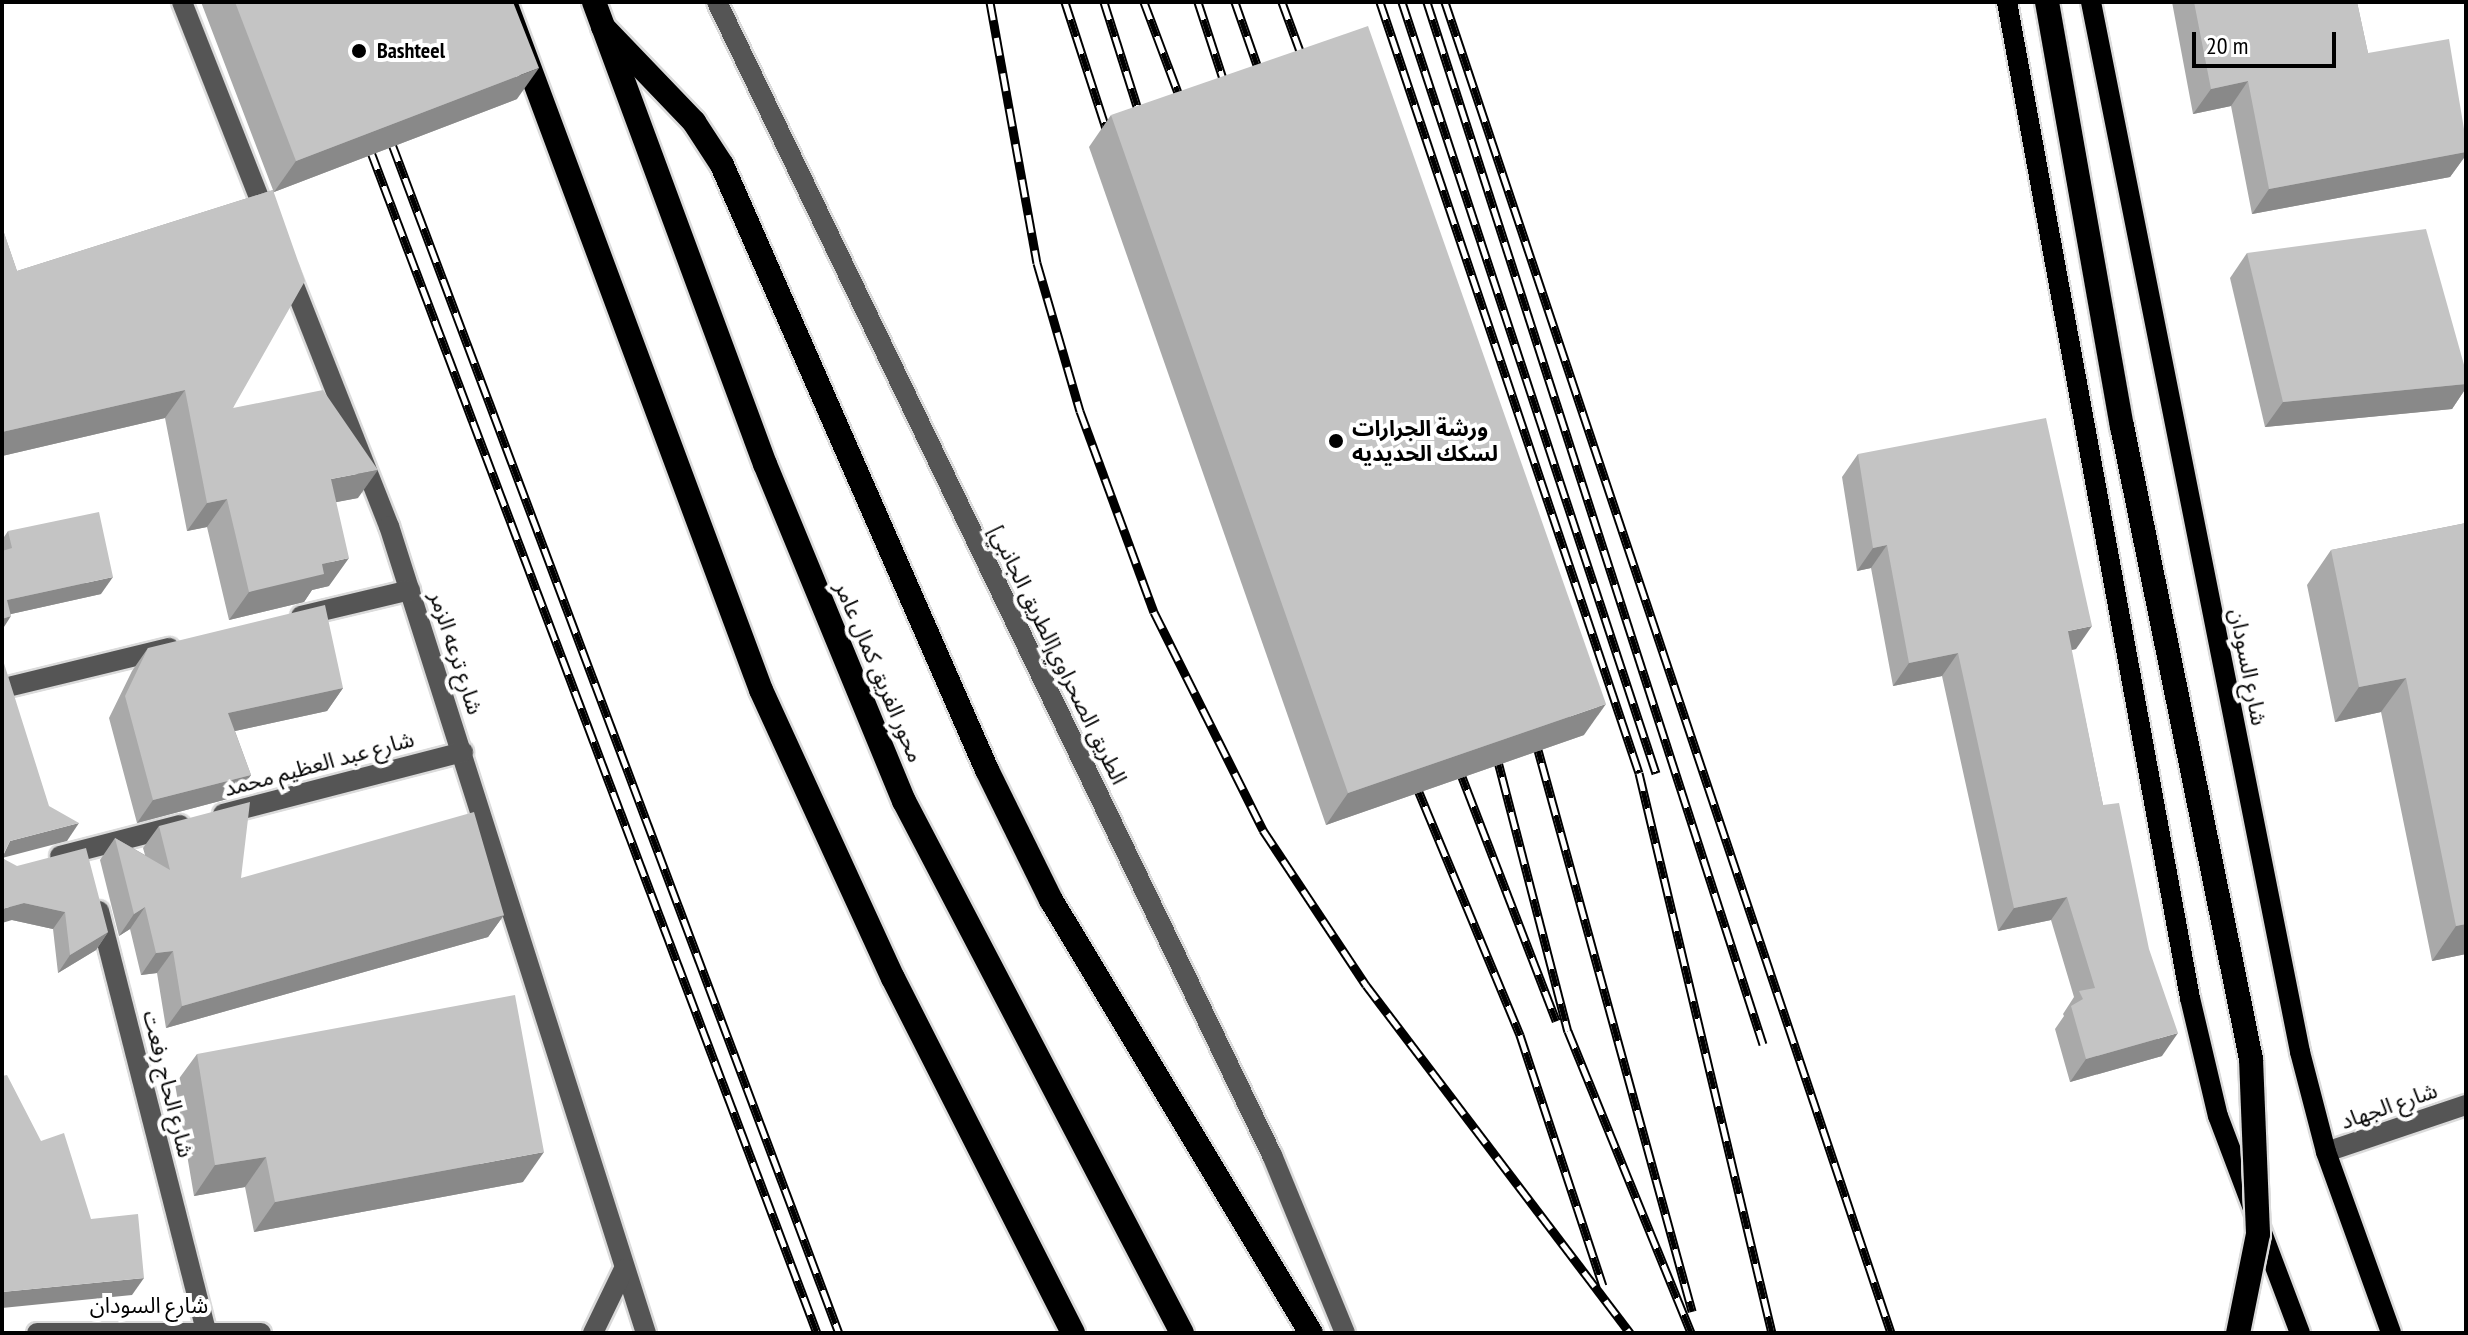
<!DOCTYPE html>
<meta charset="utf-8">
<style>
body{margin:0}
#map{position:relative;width:2468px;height:1335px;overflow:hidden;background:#fff;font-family:"PT Sans Narrow","Noto Sans Arabic",sans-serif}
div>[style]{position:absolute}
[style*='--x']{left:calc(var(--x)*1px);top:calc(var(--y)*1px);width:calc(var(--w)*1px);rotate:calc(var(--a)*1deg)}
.roads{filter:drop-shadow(2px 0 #dbdbdb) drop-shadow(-2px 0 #dbdbdb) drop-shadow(0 2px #dbdbdb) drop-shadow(0 -2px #dbdbdb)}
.minor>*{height:20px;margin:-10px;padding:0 10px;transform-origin:10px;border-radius:10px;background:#555}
.major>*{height:20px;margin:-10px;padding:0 10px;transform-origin:10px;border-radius:10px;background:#000}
.highway>*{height:24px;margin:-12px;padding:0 12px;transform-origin:12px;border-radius:12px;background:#000}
.rail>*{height:9px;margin-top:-4.5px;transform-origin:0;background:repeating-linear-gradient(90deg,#fff 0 18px,#000 0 36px);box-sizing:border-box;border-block:2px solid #000}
.bridges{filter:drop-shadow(2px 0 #dbdbdb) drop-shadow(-2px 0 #dbdbdb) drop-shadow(0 2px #dbdbdb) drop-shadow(0 -2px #dbdbdb)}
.highway-bridge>*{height:24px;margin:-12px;padding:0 12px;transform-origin:12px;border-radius:12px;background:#000}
.wall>*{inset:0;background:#a9a9a9}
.shaded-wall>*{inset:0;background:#898989}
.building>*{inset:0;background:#c4c4c4}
.dots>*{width:22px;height:22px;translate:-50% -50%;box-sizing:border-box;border:4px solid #fff;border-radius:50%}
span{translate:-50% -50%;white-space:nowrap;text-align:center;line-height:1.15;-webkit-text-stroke:8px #fff;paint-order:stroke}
.poi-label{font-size:22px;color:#000;font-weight:700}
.left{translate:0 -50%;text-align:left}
.street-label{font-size:22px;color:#000}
.frame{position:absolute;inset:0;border:4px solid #000;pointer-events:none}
.scale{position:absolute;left:2192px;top:32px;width:144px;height:36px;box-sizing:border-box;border:4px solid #000;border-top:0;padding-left:10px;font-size:24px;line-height:28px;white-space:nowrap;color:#000;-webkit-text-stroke:6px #fff;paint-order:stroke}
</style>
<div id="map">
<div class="roads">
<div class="minor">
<div style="--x:182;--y:2;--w:232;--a:68.5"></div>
<div style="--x:717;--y:2;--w:1280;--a:64.3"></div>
<div style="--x:1272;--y:1155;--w:192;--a:67.7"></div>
<div style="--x:288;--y:270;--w:275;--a:68.5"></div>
<div style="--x:389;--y:526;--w:847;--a:72.34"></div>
<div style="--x:301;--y:616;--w:112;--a:-13.4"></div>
<div style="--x:12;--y:686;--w:162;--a:-13.6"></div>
<div style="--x:223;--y:814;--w:248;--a:-14.5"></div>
<div style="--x:60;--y:856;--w:124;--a:-14.5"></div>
<div style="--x:99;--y:911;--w:432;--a:75.7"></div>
<div style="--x:2326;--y:1152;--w:148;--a:-18.6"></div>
<div style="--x:37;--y:1333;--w:224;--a:0"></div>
<div style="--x:593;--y:1333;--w:71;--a:-64.2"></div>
</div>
<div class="major">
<div style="--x:2007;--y:2;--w:1013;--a:79.59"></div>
<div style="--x:2190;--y:998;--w:121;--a:76.7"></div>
<div style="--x:2218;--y:1116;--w:232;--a:69.3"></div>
<div style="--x:2091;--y:2;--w:1071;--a:78.74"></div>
<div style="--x:2300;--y:1052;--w:103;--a:75.4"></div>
<div style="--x:2326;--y:1152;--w:192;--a:70.2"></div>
</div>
<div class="highway">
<div style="--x:505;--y:2;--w:734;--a:69.59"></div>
<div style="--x:761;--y:690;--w:317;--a:65.4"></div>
<div style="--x:893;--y:978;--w:398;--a:63.1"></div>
<div style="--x:594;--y:2;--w:493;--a:69.7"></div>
<div style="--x:765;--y:464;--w:365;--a:67.6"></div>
<div style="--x:904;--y:801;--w:600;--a:62.41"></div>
<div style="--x:603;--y:27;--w:132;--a:46.2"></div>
<div style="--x:694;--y:122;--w:51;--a:56.9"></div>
<div style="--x:722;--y:165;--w:660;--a:66.35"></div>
<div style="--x:987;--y:770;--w:145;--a:63.8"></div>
<div style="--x:1051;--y:900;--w:505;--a:59.02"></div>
</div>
</div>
<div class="rail">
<div style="--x:990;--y:2;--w:265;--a:79.8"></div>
<div style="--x:1037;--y:263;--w:154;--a:73.8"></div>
<div style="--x:1080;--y:411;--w:214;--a:69.8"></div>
<div style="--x:1154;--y:612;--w:244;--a:63.4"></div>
<div style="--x:1263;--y:830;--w:186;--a:56.4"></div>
<div style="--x:1366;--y:985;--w:437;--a:52.8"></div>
<div style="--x:1065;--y:2;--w:152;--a:72"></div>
<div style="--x:1104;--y:2;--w:132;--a:72.4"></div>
<div style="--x:1144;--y:2;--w:120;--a:69.4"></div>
<div style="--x:1198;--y:2;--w:100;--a:71.9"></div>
<div style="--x:1235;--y:2;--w:88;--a:70.7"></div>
<div style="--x:1282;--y:2;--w:72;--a:69.8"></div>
<div style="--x:1380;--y:2;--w:813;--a:71.43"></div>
<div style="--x:1639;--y:773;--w:576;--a:76.64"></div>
<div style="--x:1402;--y:2;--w:812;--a:71.77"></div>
<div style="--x:1427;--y:2;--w:1095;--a:72.13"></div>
<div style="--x:1445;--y:2;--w:1404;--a:71.47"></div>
<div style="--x:392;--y:144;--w:1270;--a:69.4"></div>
<div style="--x:371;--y:152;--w:1262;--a:69.31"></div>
<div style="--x:1532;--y:728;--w:605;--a:74.65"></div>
<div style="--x:1493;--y:742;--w:299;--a:75.5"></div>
<div style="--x:1568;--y:1031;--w:326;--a:67.8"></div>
<div style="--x:1454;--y:756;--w:284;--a:68.9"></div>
<div style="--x:1411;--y:773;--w:284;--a:67.4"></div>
<div style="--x:1520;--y:1035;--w:264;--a:71.7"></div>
</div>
<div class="bridges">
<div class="highway-bridge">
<div style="--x:2047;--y:2;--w:431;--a:80"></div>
<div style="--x:2122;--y:426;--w:646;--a:78.48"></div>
<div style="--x:2251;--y:1059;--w:175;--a:87.7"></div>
<div style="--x:2258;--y:1234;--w:101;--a:101.4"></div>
</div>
</div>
<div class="wall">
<div style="clip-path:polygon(201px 2px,513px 2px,517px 99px,274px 192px,233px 408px,358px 498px,336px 502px,329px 586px,312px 590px,304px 602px,229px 620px,207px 527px,187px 531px,165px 418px,2px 456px,2px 227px,17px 271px,273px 190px)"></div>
<div style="clip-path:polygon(2172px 2px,2357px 2px,2368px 53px,2466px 152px,2466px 155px,2450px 177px,2252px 214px,2231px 106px,2193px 114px)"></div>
<div style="clip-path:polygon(1111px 115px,1584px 735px,1326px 825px,1089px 147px)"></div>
<div style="clip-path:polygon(2247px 253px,2466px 384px,2466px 388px,2452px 409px,2265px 427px,2230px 278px)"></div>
<div style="clip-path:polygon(1858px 454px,2076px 649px,2071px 650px,2103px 805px,2162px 1056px,2070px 1082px,2055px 1029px,2064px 1016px,2063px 1014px,2074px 997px,2051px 920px,1998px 931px,1942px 676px,1893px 686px,1871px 568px,1857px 571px,1842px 477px)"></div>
<div style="clip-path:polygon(2466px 523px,2466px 954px,2432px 961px,2381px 712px,2335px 722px,2307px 585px,2331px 550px)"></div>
<div style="clip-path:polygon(8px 531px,101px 594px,11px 614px,2px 630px,2px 540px)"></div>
<div style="clip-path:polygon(148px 648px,343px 688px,327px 711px,235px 731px,251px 775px,235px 797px,137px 823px,109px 718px,132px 671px)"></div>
<div style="clip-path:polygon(159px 826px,241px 878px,504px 915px,488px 937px,166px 1028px,157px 973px,141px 975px,130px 929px,119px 936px,100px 860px,115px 838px,145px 855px,143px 848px)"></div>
<div style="clip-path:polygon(2px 858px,108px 932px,96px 950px,58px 973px,53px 929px,12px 920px)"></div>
<div style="clip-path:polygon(197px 1054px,523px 1182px,254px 1232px,245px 1187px,194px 1196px,175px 1084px)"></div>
</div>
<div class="shaded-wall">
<div style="clip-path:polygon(539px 68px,517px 99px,274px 192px,296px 161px)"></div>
<div style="clip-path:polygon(2248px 81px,2231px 106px,2193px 114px,2211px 89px)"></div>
<div style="clip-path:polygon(2466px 152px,2466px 155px,2450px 177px,2252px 214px,2269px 189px)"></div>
<div style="clip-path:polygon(2466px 384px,2466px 388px,2452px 409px,2265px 427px,2283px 402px)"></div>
<div style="clip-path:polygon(185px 390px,165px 418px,2px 456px,2px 432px)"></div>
<div style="clip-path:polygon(378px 470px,358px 498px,311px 507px,331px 479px)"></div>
<div style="clip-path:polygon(227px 499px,207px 527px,187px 531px,207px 503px)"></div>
<div style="clip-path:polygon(1887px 545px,1871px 568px,1857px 571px,1873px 548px)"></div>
<div style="clip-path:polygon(349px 558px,329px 586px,312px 590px,304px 602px,229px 620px,249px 592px,322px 564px)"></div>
<div style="clip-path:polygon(113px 577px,101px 594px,2px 616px,7px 600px)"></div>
<div style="clip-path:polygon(11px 616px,2px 630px,2px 619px)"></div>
<div style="clip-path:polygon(2092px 626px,2076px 649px,2052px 654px,2068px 631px)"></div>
<div style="clip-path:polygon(1958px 653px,1942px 676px,1893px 686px,1909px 663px)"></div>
<div style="clip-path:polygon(2406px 678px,2381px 712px,2335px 722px,2359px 687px)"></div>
<div style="clip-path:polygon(343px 688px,327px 711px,212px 736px,228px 713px)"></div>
<div style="clip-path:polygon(1606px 704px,1584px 735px,1326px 825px,1348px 793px)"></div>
<div style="clip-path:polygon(251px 775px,235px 797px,137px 823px,153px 800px)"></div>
<div style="clip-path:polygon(79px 823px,67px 841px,2px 858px,10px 841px)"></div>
<div style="clip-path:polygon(2067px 897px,2051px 920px,1998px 931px,2014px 908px)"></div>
<div style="clip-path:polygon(24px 903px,65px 912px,53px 929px,12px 920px,2px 923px,2px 909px)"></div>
<div style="clip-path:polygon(145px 907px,130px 929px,119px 936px,134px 914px)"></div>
<div style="clip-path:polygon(504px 915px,488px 937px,166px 1028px,182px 1006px)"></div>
<div style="clip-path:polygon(2466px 924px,2466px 954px,2432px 961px,2456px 926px)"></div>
<div style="clip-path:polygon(108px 932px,96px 950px,58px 973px,70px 955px)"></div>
<div style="clip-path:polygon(173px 951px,157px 973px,141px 975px,156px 953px)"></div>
<div style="clip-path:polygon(2178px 1033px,2162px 1056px,2070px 1082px,2086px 1059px)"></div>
<div style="clip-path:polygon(544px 1152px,523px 1182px,254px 1232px,275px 1202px)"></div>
<div style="clip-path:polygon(266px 1157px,245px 1187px,194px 1196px,215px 1165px)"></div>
<div style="clip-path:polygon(144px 1278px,132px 1295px,2px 1308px,2px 1292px)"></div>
</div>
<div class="building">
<div style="clip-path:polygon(235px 2px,513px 2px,539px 68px,296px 161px)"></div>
<div style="clip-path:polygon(2194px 2px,2357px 2px,2368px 53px,2449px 39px,2466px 141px,2466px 152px,2269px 189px,2248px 81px,2211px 89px)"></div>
<div style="clip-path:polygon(1368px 26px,1606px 704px,1348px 793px,1111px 115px)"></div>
<div style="clip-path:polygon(273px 190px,305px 281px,233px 408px,323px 390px,378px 470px,331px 479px,349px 558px,322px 564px,324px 574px,249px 592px,227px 499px,207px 503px,185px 390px,2px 432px,2px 227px,17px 271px)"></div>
<div style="clip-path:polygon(2426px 229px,2466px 372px,2466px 384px,2283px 402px,2247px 253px)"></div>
<div style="clip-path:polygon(2046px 418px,2092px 626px,2068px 631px,2103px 805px,2119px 803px,2149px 949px,2178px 1033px,2086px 1059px,2071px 1006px,2083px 999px,2079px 991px,2095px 988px,2067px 897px,2014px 908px,1958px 653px,1909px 663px,1887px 545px,1873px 548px,1858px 454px)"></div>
<div style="clip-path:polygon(99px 512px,113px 577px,7px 600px,11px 616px,2px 619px,2px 551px,12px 548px,8px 531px)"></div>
<div style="clip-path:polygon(2466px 523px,2466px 924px,2456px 926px,2406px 678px,2359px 687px,2331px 550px)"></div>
<div style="clip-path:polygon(325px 605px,343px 688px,228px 713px,251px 775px,153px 800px,125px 696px,148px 648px)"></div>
<div style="clip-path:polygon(2px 657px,49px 806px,79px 823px,10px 841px,2px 857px)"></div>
<div style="clip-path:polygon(250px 802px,241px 878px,474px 812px,504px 915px,182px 1006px,173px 951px,156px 953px,145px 907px,134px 914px,115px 838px,170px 870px,159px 826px)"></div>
<div style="clip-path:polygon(86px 848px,108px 932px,70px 955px,65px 912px,24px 903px,2px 909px,2px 858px,17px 866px)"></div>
<div style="clip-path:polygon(515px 995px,544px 1152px,275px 1202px,266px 1157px,215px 1165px,197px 1054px)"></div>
<div style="clip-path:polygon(7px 1075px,41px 1141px,64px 1133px,91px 1219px,138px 1214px,144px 1278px,2px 1292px,2px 1076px)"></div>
</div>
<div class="dots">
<div style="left:359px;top:51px;background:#000"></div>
<div style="left:1336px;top:441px;background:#000"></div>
</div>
<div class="poi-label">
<span class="left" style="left:377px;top:51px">Bashteel</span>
<span class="left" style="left:1352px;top:441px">ورشة الجرارات<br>لسكك الحديديه</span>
</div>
<div class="street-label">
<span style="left:456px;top:653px;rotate:72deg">شارع ترعه الزمر</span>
<span style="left:1058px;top:655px;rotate:64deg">الطريق الصحراوي[الطريق الجانبي]</span>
<span style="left:2248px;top:667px;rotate:79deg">شارع السودان</span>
<span style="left:879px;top:672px;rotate:67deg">محور الفريق كمال عامر</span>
<span style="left:319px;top:764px;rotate:-15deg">شارع عبد العظيم محمد</span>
<span style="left:168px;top:1084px;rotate:76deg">شارع الحاج رفعت</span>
<span style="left:2389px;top:1106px;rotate:-19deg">شارع الجهاد</span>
<span style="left:149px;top:1306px">شارع السودان</span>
</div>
<div class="frame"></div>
<div class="scale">20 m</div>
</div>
